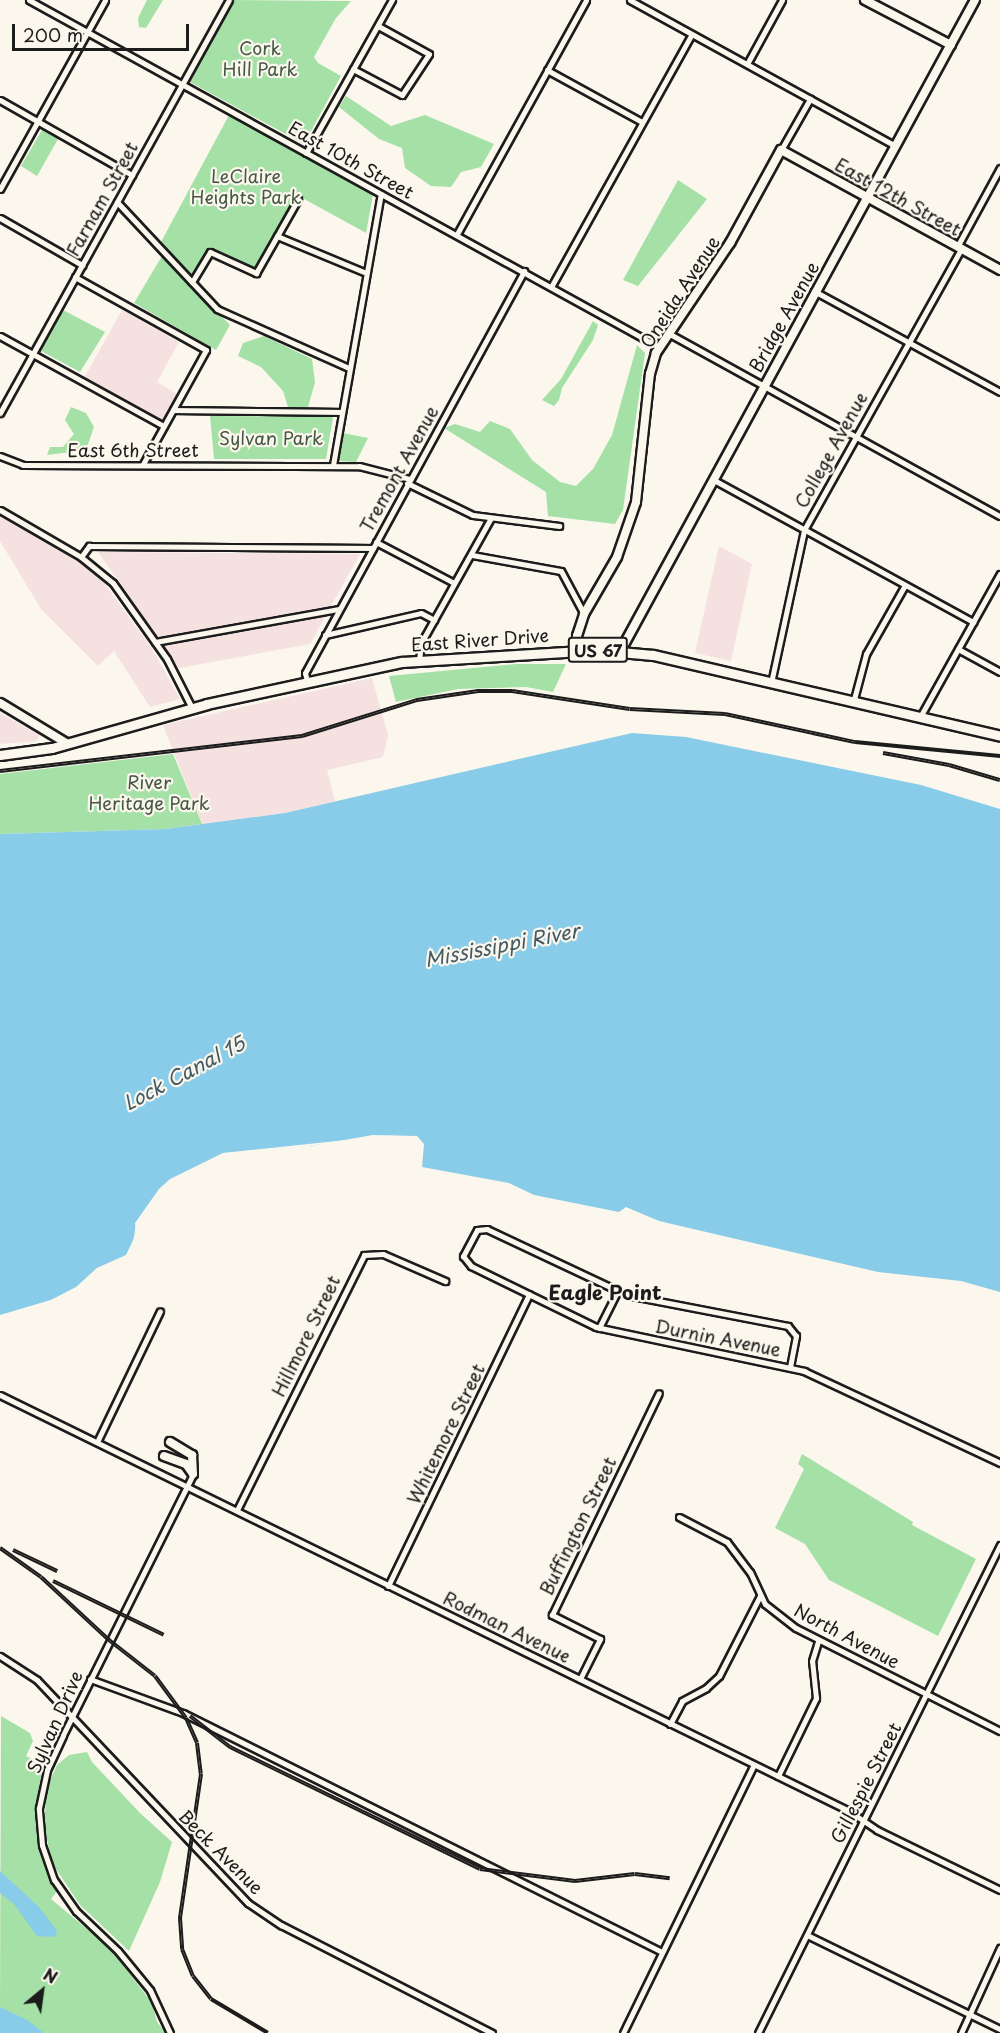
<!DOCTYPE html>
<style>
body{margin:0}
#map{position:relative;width:1000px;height:2033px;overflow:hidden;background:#fbf7ec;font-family:"Playpen Sans",sans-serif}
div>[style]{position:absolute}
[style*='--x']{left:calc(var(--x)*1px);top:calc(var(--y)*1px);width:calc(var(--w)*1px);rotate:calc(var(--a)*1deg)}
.built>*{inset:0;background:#f5e1df}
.green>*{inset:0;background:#a5e1a7}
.water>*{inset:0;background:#88ccea}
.pier>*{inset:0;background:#fbf7ec}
.roads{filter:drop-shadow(2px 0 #1c1c1c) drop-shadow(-2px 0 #1c1c1c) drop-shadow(0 2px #1c1c1c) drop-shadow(0 -2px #1c1c1c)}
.street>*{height:5px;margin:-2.5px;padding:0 2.5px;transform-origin:2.5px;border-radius:2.5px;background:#fbf7ec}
.secondary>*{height:8px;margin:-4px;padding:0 4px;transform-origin:4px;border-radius:4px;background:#fbf7ec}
.primary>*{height:9px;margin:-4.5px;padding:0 4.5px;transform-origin:4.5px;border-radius:4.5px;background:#fbf7ec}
.rail>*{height:4px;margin-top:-2px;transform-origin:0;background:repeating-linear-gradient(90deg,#fbf7ec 0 4.5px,#1c1c1c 0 9px);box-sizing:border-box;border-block:2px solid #1c1c1c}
span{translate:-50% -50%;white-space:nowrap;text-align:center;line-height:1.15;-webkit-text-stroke:4.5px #fbf7ec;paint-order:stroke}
.shield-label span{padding:2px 4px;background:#fbf7ec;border:2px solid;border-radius:4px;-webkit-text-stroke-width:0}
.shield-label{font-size:16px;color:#1c1c1c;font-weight:700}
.park-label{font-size:18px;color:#455746}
.street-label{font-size:18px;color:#1c1c1c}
.water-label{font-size:20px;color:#425a64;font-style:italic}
.neighbourhood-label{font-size:20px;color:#1c1c1c;font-weight:700}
.north{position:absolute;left:12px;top:1961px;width:60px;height:60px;-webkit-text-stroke:4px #fbf7ec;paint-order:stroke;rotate:29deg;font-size:16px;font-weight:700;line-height:24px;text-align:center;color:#1c1c1c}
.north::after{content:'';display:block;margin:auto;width:21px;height:27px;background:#1c1c1c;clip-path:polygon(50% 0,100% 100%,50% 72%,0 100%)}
.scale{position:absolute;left:12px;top:24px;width:177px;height:27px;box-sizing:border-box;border:3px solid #1c1c1c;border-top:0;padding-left:8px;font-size:18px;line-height:21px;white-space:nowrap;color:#1c1c1c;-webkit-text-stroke:4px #fbf7ec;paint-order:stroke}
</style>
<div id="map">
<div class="built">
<div style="clip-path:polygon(122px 310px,179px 342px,157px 382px,177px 394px,162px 421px,84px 378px)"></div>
<div style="clip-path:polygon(0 516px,96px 572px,153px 650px,180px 699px,150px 707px,114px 651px,98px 666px,41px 609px,0 541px)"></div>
<div style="clip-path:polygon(719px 546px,752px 564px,731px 661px,695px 653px)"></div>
<div style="clip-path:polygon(98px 552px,360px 554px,310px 644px,179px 668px)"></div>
<div style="clip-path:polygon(372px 678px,388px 735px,383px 757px,327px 770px,335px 801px,285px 813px,202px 824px,163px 725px)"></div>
<div style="clip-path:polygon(0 713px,39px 735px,37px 741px,0 744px)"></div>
</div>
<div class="green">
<div style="clip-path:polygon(147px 0,163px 0,146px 28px,139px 27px,138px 18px)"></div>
<div style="clip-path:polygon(234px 0,351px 1px,336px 18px,314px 57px,318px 63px,341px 76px,304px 144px,190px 82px)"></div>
<div style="clip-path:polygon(346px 96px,391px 126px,425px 115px,494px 144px,481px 167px,461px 172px,451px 187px,431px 186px,405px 168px,402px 148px,379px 139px,339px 107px)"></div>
<div style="clip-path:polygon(229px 115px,373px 194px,366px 233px,297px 195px,254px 268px,208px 248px,192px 275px,161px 242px)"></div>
<div style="clip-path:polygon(42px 130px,58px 139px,37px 176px,21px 166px)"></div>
<div style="clip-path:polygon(678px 180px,707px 199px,638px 286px,623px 280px)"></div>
<div style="clip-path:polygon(162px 256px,230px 325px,216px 350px,134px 303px)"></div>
<div style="clip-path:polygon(63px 310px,105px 332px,80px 372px,41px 351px)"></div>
<div style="clip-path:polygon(593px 321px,598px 325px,593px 340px,562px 388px,559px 400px,554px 406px,542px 400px,561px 379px)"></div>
<div style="clip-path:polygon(264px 336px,312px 359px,315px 382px,308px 407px,288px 407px,283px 391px,261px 367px,238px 356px,243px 343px)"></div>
<div style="clip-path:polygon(637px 345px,645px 353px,623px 510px,615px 524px,548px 516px,546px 492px,444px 428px,455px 424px,480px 432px,490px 421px,510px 429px,532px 460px,560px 482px,576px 486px,593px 469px,612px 435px)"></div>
<div style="clip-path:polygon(71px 407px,86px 413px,94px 427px,86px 450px,47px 455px,50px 447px,63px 447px,74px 434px,65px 420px)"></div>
<div style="clip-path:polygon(210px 416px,333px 417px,326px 459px,214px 459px)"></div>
<div style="clip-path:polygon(343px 433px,368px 438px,356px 462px,338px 461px)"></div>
<div style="clip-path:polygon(516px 664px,566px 664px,553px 692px,526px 687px,458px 689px,396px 702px,389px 676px)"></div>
<div style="clip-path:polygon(173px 754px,202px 824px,165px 829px,0 834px,0 774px)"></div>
<div style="clip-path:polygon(802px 1454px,913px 1522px,912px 1525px,976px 1559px,938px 1636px,829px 1580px,805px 1544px,775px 1528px,804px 1469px,798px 1464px)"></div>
<div style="clip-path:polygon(1px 1716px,30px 1733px,33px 1741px,26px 1756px,43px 1765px,35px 1810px,38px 1840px,57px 1891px,51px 1899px,110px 1948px,152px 2003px,157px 2022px,166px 2033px,44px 2033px,0 2007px)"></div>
<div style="clip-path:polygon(87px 1752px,92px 1762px,140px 1813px,172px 1842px,160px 1882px,129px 1951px,80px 1905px,52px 1863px,44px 1825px,47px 1787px,57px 1765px,69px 1755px)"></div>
</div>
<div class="water">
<div style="clip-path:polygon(632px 733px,686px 737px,921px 785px,1000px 809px,1000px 1292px,961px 1281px,878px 1272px,659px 1221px,626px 1207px,619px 1212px,534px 1195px,509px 1183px,422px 1167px,424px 1144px,417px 1136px,373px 1135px,316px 1145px,224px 1153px,166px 1184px,136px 1224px,132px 1249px,127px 1256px,97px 1268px,77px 1288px,51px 1300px,0 1316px,0 834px,165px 829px,285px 813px)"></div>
<div style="clip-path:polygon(0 1871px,40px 1908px,57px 1931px,55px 1937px,37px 1936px,14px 1904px,0 1893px)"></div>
<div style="clip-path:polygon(0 2007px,27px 2020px,44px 2033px,0 2033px)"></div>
</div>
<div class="pier">
<div style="clip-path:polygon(403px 1134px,220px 1157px,174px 1181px,157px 1197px,140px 1222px,130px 1257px,96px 1272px,77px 1290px,52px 1303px,0 1318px,0 1315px,51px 1300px,76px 1287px,97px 1268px,126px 1255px,136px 1234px,135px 1223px,159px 1189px,170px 1179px,223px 1153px)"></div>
</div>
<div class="roads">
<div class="street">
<div style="--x:29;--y:0;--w:719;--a:28.85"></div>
<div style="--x:630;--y:0;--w:303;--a:28.8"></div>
<div style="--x:747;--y:64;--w:73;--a:-61.3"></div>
<div style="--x:353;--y:69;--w:55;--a:28"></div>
<div style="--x:402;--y:95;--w:49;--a:-56.6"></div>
<div style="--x:429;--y:54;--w:58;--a:-151.2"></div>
<div style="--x:547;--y:70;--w:108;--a:28.7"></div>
<div style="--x:0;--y:100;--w:152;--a:29.6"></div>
<div style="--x:781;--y:150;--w:59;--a:-60.4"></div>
<div style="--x:306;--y:153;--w:176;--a:-60.7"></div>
<div style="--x:0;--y:189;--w:216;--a:-60.9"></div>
<div style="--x:117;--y:202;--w:146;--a:46.9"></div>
<div style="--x:217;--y:309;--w:145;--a:24.1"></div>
<div style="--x:0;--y:218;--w:95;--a:29.8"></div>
<div style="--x:457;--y:234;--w:267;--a:-61.1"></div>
<div style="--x:277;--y:236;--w:94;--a:22.5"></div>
<div style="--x:957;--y:247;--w:90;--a:-61.4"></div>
<div style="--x:75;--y:277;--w:150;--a:29.1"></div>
<div style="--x:206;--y:350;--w:130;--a:118.9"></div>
<div style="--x:192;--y:282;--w:35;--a:-59"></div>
<div style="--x:210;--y:252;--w:51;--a:24.5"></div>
<div style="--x:256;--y:273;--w:85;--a:-60.4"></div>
<div style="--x:551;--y:287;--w:288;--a:-60.9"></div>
<div style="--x:814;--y:291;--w:212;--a:28.5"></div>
<div style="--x:668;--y:333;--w:379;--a:28.9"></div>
<div style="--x:0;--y:336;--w:187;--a:28.8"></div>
<div style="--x:173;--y:410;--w:169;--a:0.7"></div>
<div style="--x:0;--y:413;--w:472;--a:-61"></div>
<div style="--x:0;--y:456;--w:25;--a:21"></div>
<div style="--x:23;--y:465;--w:336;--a:0.2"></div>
<div style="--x:359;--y:466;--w:53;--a:14.3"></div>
<div style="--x:333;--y:465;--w:275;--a:-80"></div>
<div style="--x:712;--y:479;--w:298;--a:28.7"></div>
<div style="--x:407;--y:483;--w:73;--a:25.9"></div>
<div style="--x:473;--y:515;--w:87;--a:7.3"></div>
<div style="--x:0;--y:510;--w:94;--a:30.1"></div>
<div style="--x:81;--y:557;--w:41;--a:39.1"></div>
<div style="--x:113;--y:583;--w:93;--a:54.6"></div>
<div style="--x:167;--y:659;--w:55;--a:63"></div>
<div style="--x:376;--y:542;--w:88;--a:27.7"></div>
<div style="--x:472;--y:555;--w:90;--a:10.2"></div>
<div style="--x:561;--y:571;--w:49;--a:61.9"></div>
<div style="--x:81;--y:557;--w:14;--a:-54"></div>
<div style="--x:89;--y:546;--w:284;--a:0.4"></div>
<div style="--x:325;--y:635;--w:98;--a:-12.9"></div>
<div style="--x:421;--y:613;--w:15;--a:28"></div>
<div style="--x:155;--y:642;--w:187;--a:-10.2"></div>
<div style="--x:958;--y:649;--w:48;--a:28.7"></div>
<div style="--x:419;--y:660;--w:17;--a:-83"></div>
<div style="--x:421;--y:643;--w:143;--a:-60.8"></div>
<div style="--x:307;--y:681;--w:8;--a:-104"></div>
<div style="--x:305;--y:673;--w:458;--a:-61.4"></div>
<div style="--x:771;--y:683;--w:157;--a:-77.8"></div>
<div style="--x:804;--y:530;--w:322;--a:-60.8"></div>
<div style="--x:853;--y:703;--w:51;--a:-75.1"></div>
<div style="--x:866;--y:654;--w:79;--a:-60.5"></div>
<div style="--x:920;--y:717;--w:164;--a:-60.8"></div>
<div style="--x:599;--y:1328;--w:40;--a:-63.4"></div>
<div style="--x:790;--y:1367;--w:32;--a:-79"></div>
<div style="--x:796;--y:1336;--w:13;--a:-129"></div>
<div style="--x:788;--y:1326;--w:164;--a:-169.1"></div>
<div style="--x:627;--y:1295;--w:155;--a:-154.8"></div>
<div style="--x:487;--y:1229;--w:10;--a:174"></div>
<div style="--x:477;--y:1230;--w:30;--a:118"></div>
<div style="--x:463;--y:1256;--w:13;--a:51"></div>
<div style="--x:471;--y:1266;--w:139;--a:26"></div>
<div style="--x:596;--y:1327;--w:213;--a:11.9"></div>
<div style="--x:804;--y:1371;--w:217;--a:25.1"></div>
<div style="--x:0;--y:1395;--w:945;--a:26.1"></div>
<div style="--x:849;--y:1811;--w:34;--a:34"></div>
<div style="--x:877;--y:1830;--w:137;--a:26"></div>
<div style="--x:97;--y:1442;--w:145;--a:-64.3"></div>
<div style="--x:237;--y:1510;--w:285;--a:-63.5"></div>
<div style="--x:364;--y:1255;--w:19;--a:-3"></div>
<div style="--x:383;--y:1254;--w:68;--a:23.5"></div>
<div style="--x:679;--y:1517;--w:54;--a:27.5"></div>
<div style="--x:727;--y:1542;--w:38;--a:53"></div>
<div style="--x:750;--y:1572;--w:35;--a:65"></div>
<div style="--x:765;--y:1604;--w:39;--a:38"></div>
<div style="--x:796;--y:1628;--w:229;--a:26.8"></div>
<div style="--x:388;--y:1586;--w:324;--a:-64.2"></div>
<div style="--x:0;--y:1656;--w:44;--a:33"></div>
<div style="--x:37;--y:1680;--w:307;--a:46.6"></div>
<div style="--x:248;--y:1903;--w:40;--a:34"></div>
<div style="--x:281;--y:1925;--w:237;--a:27.1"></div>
<div style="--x:90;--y:1679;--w:99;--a:20.1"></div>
<div style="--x:183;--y:1713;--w:535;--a:26.52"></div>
<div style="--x:580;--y:1679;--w:45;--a:-63.4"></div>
<div style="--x:600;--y:1639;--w:54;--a:-153.4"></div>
<div style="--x:552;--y:1615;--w:246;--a:-64.3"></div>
<div style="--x:670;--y:1724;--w:26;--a:-62"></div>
<div style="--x:682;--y:1701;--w:27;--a:-28"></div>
<div style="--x:706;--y:1688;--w:18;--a:-43"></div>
<div style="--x:719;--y:1676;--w:90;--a:-62.9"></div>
<div style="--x:778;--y:1776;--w:87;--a:-64"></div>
<div style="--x:816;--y:1698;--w:37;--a:-96"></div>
<div style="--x:812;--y:1661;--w:21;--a:-73"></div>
<div style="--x:807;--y:1935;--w:215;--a:26"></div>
<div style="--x:170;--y:2033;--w:47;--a:-114.9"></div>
<div style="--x:150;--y:1990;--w:50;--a:-129.4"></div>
<div style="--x:118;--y:1951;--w:58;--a:-136.4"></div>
<div style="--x:76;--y:1911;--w:38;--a:-125"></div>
<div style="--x:54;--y:1880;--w:37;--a:-109"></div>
<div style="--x:42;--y:1845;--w:37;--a:-95"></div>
<div style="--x:39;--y:1808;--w:39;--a:-78"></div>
<div style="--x:47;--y:1770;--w:38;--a:-65"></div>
<div style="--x:63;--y:1735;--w:292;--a:-63.5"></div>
<div style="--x:623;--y:2033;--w:298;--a:-64"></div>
<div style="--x:758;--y:2033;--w:545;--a:-63.62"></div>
<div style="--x:961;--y:2033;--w:94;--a:-65.4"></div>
</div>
<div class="secondary">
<div style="--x:865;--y:0;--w:97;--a:27.6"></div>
<div style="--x:621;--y:650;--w:740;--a:-61.43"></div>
<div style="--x:578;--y:651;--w:15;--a:-94"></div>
<div style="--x:577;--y:636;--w:23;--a:-72"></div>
<div style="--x:584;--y:614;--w:66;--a:-59.9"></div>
<div style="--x:617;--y:557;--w:58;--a:-70.9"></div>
<div style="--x:636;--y:502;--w:129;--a:-83.8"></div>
<div style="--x:650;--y:374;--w:22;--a:-74"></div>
<div style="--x:656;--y:353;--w:133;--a:-56.1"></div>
<div style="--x:730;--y:243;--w:106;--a:-61.3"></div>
<div style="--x:781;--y:150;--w:250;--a:28.7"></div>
<div style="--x:0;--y:703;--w:79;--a:31.1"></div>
<div style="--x:170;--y:1442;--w:26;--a:31"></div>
<div style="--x:192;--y:1455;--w:19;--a:87"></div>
<div style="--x:164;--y:1456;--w:23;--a:20"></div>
<div style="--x:186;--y:1464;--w:12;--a:55"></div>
</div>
<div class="primary">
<div style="--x:0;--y:755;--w:52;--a:-7.7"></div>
<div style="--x:52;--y:748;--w:161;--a:-15.8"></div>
<div style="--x:207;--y:704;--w:199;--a:-12.2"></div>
<div style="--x:402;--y:662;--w:196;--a:-3.5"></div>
<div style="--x:598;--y:650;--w:55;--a:5.2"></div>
<div style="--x:653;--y:655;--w:356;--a:13.1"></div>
</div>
</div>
<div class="rail">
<div style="--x:883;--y:753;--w:67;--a:10.3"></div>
<div style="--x:949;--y:765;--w:53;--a:16.4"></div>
<div style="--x:0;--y:771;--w:304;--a:-6.6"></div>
<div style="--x:302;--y:736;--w:121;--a:-17.4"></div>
<div style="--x:417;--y:700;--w:62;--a:-8.4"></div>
<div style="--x:478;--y:691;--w:34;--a:0"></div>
<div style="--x:512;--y:691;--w:119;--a:8.7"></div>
<div style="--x:630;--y:709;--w:95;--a:3"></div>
<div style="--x:725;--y:714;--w:133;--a:12.2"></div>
<div style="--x:855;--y:742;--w:146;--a:5.5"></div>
<div style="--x:0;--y:1548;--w:50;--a:35.3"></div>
<div style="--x:41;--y:1577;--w:93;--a:42.8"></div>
<div style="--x:109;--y:1640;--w:58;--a:38"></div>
<div style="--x:155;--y:1676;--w:52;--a:53.6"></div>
<div style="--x:186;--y:1718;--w:27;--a:66"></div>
<div style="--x:197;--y:1743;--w:31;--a:83"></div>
<div style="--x:201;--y:1774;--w:146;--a:98.3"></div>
<div style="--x:180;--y:1918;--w:31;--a:86"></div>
<div style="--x:182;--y:1949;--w:29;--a:68"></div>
<div style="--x:193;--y:1976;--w:29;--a:52"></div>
<div style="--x:211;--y:1999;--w:66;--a:30.8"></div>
<div style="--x:13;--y:1550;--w:49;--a:25.5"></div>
<div style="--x:53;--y:1581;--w:123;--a:25.9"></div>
<div style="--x:190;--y:1716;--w:51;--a:37.8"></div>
<div style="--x:230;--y:1747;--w:278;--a:26"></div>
<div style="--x:480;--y:1869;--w:96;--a:7.2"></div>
<div style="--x:575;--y:1881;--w:60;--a:-6.7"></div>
<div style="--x:635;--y:1874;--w:35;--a:7"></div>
</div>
<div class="shield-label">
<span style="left:598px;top:650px">US 67</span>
</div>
<div class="park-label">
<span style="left:260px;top:59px">Cork<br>Hill Park</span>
<span style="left:246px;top:187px">LeClaire<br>Heights Park</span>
<span style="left:271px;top:438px">Sylvan Park</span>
<span style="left:149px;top:793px">River<br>Heritage Park</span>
</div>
<div class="street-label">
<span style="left:351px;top:160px;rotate:29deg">East 10th Street</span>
<span style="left:898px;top:197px;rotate:29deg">East 12th Street</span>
<span style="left:102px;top:199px;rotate:-61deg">Farnam Street</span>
<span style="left:680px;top:292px;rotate:-57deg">Oneida Avenue</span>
<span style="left:784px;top:317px;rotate:-61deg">Bridge Avenue</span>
<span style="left:133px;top:450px">East 6th Street</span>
<span style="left:831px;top:450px;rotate:-61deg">College Avenue</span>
<span style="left:399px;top:469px;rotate:-61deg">Tremont Avenue</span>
<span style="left:480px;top:640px;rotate:-4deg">East River Drive</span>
<span style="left:306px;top:1336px;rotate:-64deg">Hillmore Street</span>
<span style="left:718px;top:1338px;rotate:11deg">Durnin Avenue</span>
<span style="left:446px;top:1434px;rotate:-64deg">Whitemore Street</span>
<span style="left:578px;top:1526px;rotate:-64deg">Buffington Street</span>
<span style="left:507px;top:1627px;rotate:26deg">Rodman Avenue</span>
<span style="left:847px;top:1636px;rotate:28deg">North Avenue</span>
<span style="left:55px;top:1722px;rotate:-66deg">Sylvan Drive</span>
<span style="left:866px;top:1783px;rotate:-63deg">Gillespie Street</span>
<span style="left:221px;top:1852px;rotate:45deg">Beck Avenue</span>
</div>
<div class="water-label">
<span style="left:502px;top:945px;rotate:-11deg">Mississippi River</span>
<span style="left:184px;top:1073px;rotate:-28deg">Lock Canal 15</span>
</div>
<div class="neighbourhood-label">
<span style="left:605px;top:1292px">Eagle Point</span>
</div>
<div class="north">N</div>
<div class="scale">200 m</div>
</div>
